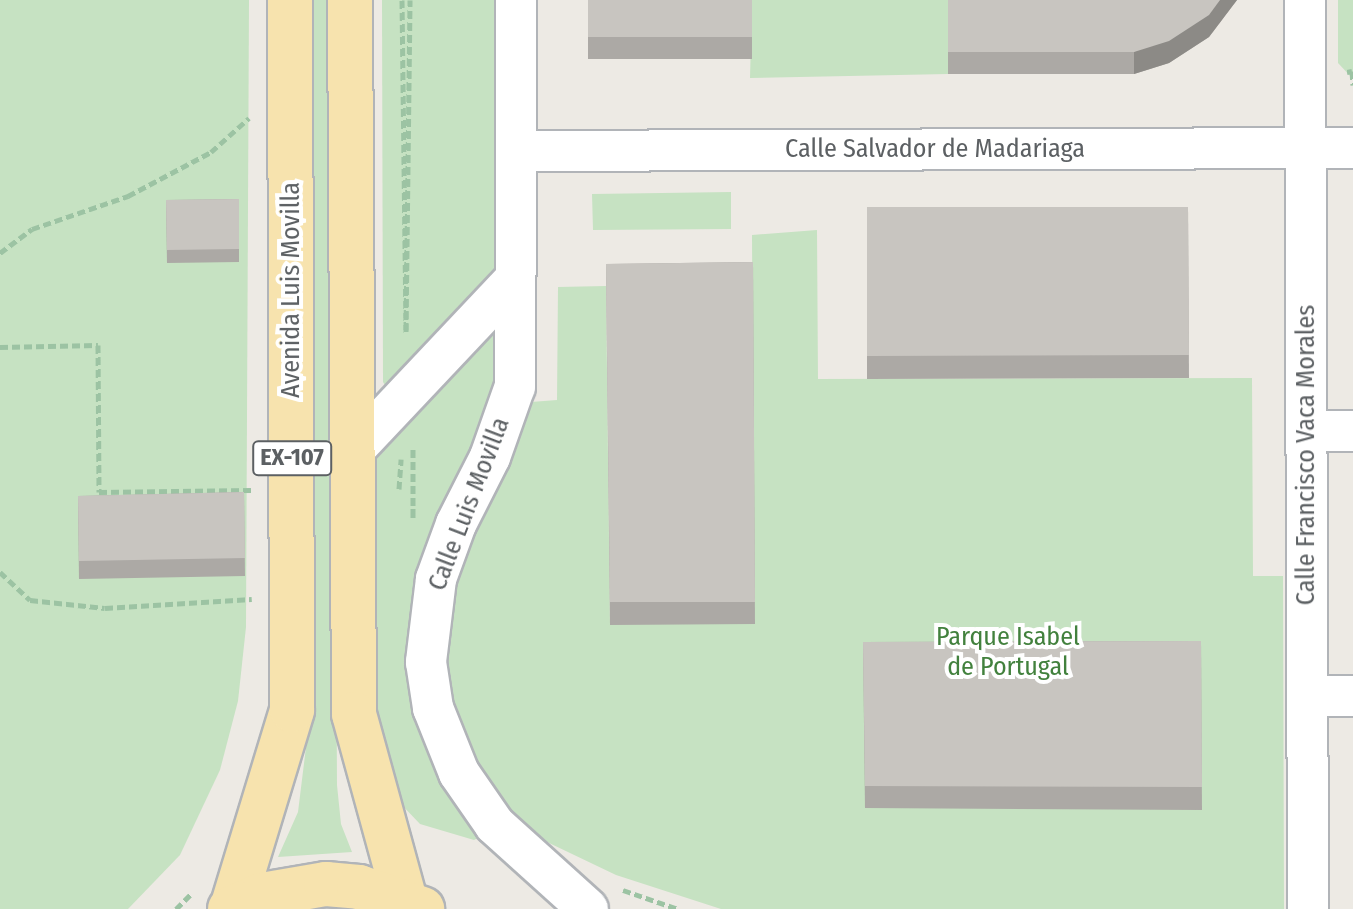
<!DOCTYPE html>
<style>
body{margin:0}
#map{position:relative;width:1353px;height:909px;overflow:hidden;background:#edeae4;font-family:"Fira Sans Condensed",sans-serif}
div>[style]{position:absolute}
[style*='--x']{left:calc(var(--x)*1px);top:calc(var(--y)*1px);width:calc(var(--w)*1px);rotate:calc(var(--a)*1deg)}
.green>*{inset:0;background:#c6e2c2}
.path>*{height:5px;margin-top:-2.5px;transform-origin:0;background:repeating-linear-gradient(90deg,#9cc3a3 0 8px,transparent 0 12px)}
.roads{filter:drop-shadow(2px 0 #b1b4b8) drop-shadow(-2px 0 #b1b4b8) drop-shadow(0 2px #b1b4b8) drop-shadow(0 -2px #b1b4b8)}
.minor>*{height:40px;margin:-20px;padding:0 20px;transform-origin:20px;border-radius:20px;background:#fff}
.major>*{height:44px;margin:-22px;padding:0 22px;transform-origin:22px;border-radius:22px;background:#f7e3ae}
.wall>*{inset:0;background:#aca9a5}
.shaded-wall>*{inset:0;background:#8c8a86}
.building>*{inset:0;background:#c8c5c0}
span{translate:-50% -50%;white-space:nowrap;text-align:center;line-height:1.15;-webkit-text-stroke:8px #fff;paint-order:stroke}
.shield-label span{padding:2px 6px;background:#fff;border:2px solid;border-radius:6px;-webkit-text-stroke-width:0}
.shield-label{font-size:24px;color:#5c6063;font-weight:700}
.street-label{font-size:26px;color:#5c6063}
.park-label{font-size:26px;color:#42813d}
</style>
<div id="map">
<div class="green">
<div style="clip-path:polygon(0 0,249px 0,246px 627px,238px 701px,220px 770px,180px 855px,128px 909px,0 909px)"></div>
<div style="clip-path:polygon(306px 0,333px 0,337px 785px,341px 824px,352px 852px,278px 857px,298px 812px,308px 731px)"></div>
<div style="clip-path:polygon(382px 0,498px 0,498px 272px,389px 391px,383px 382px)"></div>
<div style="clip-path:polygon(752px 0,948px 0,948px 74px,750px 78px)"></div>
<div style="clip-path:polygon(1338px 0,1353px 0,1353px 79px,1338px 63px)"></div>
<div style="clip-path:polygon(731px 192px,731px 229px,593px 230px,592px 194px)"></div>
<div style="clip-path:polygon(817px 230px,818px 379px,1252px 378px,1253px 576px,1283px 576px,1284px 909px,721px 909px,616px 875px,547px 842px,503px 806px,477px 771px,459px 733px,444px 668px,460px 565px,531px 402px,557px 400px,558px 287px,606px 286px,610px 624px,754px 624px,752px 235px)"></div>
<div style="clip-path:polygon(498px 335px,499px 383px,418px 706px,427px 748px,480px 837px,474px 840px,420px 824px,399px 802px,376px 728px,373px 454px,488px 336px)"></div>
</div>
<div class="path">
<div style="--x:402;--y:0;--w:335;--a:89.3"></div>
<div style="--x:1347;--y:72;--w:5;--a:-11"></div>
<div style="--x:1352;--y:71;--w:14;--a:86"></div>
<div style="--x:0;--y:253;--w:40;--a:-37"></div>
<div style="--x:32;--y:229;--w:102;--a:-19"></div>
<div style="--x:128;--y:196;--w:94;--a:-27.9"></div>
<div style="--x:211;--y:152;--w:51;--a:-41.8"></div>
<div style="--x:406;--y:330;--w:330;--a:-89.3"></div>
<div style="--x:0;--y:347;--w:98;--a:-1.2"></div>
<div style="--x:98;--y:345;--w:147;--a:89.6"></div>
<div style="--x:99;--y:492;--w:152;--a:-0.8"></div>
<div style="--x:413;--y:449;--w:70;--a:90"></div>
<div style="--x:399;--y:489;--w:30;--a:-86"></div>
<div style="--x:0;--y:572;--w:41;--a:43"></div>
<div style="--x:30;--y:600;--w:75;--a:6.1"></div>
<div style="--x:105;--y:608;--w:147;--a:-3.5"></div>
<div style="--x:623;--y:890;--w:58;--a:19.1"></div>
<div style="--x:176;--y:909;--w:20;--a:-45"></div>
</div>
<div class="roads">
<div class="minor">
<div style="--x:516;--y:0;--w:386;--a:90.1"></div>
<div style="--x:515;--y:386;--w:75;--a:109.4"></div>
<div style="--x:490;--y:457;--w:75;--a:116.9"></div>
<div style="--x:456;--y:524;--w:59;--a:110"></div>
<div style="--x:436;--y:579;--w:84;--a:96.9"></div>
<div style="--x:426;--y:662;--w:47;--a:81.3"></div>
<div style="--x:433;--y:708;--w:70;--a:68.2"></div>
<div style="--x:459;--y:773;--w:63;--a:55.3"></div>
<div style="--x:495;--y:825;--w:125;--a:42.1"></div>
<div style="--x:1305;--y:0;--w:909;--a:89.81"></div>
<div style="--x:516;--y:151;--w:837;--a:-0.21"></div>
<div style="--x:1306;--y:431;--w:47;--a:0"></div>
<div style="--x:352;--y:452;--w:235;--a:-46.7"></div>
<div style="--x:1307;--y:696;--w:46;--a:0"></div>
</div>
<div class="major">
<div style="--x:350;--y:0;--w:714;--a:89.68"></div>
<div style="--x:354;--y:714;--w:194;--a:74.7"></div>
<div style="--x:232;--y:908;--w:207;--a:-73.1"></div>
<div style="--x:292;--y:710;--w:710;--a:-90.16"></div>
<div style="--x:230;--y:909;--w:35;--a:-24"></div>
<div style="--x:262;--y:895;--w:65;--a:-9.8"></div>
<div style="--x:326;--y:884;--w:33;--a:5"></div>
<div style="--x:359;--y:887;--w:67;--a:19.2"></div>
</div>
</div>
<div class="wall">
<div style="clip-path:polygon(588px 0,752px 0,752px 59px,588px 59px)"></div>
<div style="clip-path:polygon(948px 0,1237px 0,1209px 37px,1169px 63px,1134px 74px,948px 74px)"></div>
<div style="clip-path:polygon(239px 199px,239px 262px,167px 263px,166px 200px)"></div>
<div style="clip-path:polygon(867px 207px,1188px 207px,1189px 378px,867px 379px)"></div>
<div style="clip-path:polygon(753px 262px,755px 624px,610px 625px,606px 264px)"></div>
<div style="clip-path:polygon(244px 492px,245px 576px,79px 579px,78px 496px)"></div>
<div style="clip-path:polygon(1201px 641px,1202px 810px,865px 808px,863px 642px)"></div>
</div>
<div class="shaded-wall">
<div style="clip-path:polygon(1220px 0,1237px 0,1209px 37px,1169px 63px,1134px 74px,1134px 52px)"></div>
</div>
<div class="building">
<div style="clip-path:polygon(588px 0,752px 0,752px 37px,588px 37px)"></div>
<div style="clip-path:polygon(948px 0,1220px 0,1209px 15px,1169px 41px,1134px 52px,948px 52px)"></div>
<div style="clip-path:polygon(239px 199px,239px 249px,167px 250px,166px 200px)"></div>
<div style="clip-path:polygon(867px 207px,1188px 207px,1189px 355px,867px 356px)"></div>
<div style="clip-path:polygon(753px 262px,755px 602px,610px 602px,606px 264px)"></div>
<div style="clip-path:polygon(244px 492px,245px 558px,79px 561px,78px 496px)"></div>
<div style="clip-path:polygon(1201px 641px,1202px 787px,865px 786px,863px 642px)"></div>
</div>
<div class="shield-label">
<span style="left:292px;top:458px">EX-107</span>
</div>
<div class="street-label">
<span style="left:935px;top:149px">Calle Salvador de Madariaga</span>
<span style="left:291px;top:290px;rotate:-90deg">Avenida Luis Movilla</span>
<span style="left:1306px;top:455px;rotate:-90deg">Calle Francisco Vaca Morales</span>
<span style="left:469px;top:504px;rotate:-69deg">Calle Luis Movilla</span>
</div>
<div class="park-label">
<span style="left:1008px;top:652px">Parque Isabel<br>de Portugal</span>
</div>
</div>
